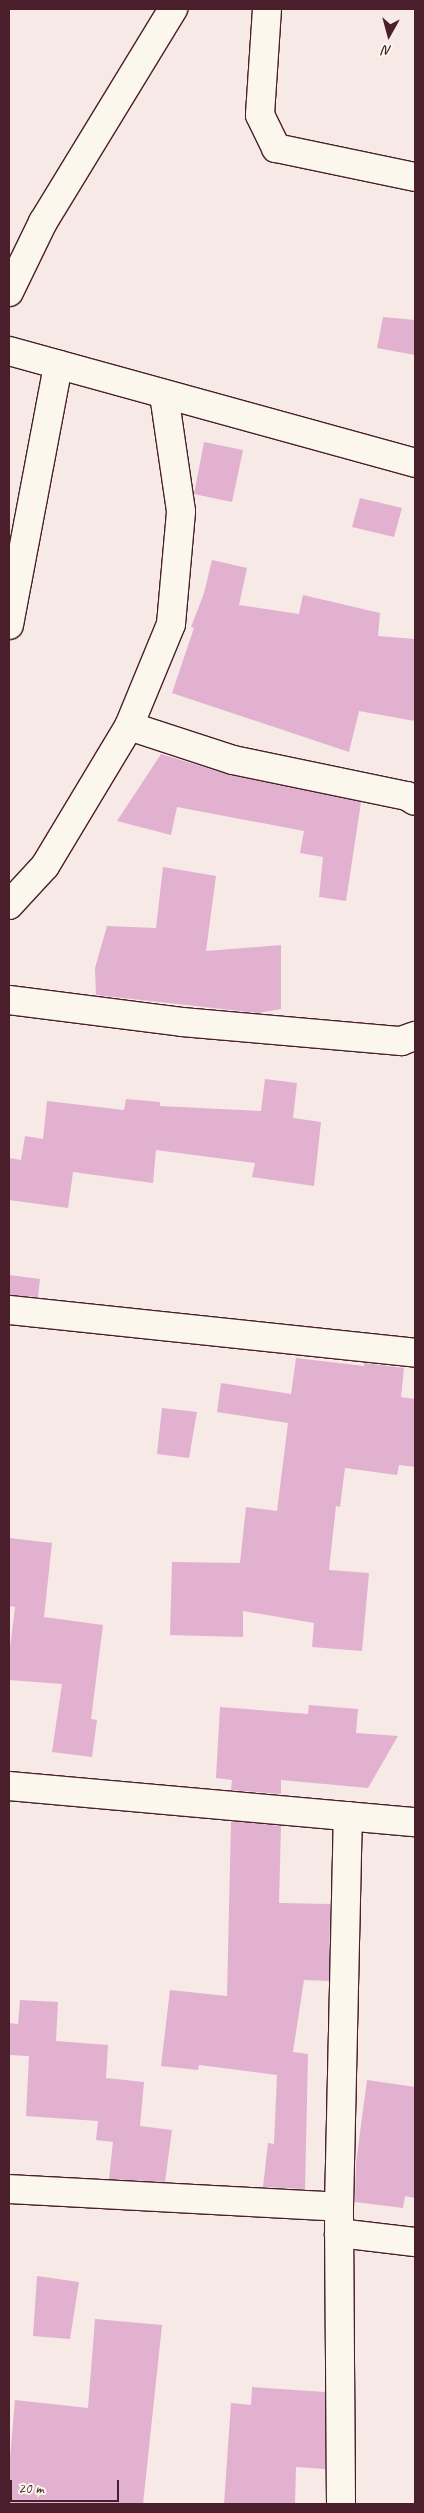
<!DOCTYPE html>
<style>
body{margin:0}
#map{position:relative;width:424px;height:2513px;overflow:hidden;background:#f6e9e6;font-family:Caveat,sans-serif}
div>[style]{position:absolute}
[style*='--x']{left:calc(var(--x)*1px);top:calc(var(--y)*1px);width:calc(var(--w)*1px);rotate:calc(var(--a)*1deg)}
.building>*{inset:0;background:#e2b1d0}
.roads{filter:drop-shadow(1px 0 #4a1f2b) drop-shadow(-1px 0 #4a1f2b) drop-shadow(0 1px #4a1f2b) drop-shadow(0 -1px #4a1f2b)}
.minor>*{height:28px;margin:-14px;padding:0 14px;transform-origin:14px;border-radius:14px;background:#fbf7ec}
span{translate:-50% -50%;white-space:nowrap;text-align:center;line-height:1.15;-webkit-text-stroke:4.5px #fbf7ec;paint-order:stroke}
.frame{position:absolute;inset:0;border:10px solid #4a1f2b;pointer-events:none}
.north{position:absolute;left:364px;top:10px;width:50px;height:50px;-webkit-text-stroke:4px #fbf7ec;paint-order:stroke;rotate:187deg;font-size:14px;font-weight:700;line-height:20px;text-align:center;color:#4a1f2b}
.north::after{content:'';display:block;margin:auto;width:18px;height:22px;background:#4a1f2b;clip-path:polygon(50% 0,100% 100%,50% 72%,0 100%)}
.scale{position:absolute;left:10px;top:2480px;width:109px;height:22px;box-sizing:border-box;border:2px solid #4a1f2b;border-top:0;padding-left:6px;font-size:15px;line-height:18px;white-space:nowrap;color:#4a1f2b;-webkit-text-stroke:4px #fbf7ec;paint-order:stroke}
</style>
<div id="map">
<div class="building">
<div style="clip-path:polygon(383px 317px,415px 320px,415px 355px,377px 348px)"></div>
<div style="clip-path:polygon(204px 442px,243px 450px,232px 502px,194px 494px)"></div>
<div style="clip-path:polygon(360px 498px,402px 508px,394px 537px,352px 527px)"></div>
<div style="clip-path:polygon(212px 560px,247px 568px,239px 605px,299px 614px,303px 595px,380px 613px,378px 636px,415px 639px,415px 721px,359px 711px,349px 752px,172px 693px,194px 628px,191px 627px,204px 593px)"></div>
<div style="clip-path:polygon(161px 754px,230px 775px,361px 802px,346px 901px,319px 897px,323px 857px,300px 853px,304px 831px,177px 807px,171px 835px,117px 821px)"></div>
<div style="clip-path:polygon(163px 867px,216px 876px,206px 951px,281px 945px,281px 1009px,258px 1013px,96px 995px,95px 968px,107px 926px,156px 928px)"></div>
<div style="clip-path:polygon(265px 1079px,297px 1083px,293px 1118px,321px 1122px,314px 1186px,252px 1177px,255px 1163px,156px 1150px,153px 1183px,73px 1172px,68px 1208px,9px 1200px,9px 1158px,21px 1160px,25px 1136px,43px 1139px,47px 1101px,124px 1110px,126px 1099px,160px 1102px,160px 1106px,261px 1111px)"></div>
<div style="clip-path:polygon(9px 1275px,40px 1279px,38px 1297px,9px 1295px)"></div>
<div style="clip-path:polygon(296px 1358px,364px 1366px,364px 1363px,404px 1368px,401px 1397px,415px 1399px,415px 1467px,399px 1465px,397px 1475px,345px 1468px,340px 1507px,336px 1506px,329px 1570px,369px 1573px,362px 1651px,312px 1647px,314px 1623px,243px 1611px,243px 1637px,170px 1635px,172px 1562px,240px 1563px,246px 1507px,277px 1511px,288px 1423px,217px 1412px,221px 1383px,291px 1394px)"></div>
<div style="clip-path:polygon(162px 1408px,197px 1412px,189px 1458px,157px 1454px)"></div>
<div style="clip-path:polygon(9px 1538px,52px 1543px,44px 1617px,103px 1625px,91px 1719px,97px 1720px,92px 1757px,52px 1752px,62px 1684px,9px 1680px,9px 1656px,15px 1607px,9px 1606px)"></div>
<div style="clip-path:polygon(309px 1705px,358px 1709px,356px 1733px,398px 1736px,368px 1788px,281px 1780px,281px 1794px,231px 1790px,232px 1780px,216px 1778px,220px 1707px,308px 1714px)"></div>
<div style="clip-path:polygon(231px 1821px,281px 1826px,279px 1903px,330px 1904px,329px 1981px,304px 1980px,293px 2052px,308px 2054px,305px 2189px,263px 2187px,268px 2143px,274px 2144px,277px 2075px,199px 2065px,198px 2070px,161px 2066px,170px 1990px,227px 1996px)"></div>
<div style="clip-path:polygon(20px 2000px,58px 2002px,56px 2041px,108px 2045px,106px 2078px,144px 2082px,140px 2126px,172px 2130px,165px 2182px,109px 2179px,113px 2142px,96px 2140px,98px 2121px,26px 2116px,29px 2056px,9px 2055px,9px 2023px,18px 2024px)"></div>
<div style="clip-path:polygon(367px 2080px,415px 2087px,415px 2198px,405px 2196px,403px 2208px,355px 2202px,356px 2163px)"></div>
<div style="clip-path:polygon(37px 2276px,79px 2282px,70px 2339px,33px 2336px)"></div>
<div style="clip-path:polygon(95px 2319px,162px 2325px,143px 2504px,9px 2504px,9px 2469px,15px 2400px,88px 2408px)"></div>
<div style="clip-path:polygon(252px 2387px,325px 2392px,325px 2469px,296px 2467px,295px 2504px,224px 2504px,231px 2403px,251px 2405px)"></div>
</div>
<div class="roads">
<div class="minor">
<div style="--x:267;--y:9;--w:106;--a:93.8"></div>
<div style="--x:260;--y:115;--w:37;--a:64"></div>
<div style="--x:276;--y:148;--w:142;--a:11.8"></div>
<div style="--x:9;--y:292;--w:78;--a:-64.1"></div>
<div style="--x:43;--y:222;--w:250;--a:-58.6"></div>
<div style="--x:9;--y:351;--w:421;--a:15.4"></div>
<div style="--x:9;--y:625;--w:265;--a:-79.3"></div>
<div style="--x:129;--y:726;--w:110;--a:-67.6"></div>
<div style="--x:171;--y:624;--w:113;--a:-84.9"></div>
<div style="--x:181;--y:511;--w:118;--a:-98.3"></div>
<div style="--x:9;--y:905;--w:53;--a:-47.3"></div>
<div style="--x:45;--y:866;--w:163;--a:-59"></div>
<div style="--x:129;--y:726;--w:109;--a:18.1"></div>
<div style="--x:233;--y:760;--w:178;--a:11.7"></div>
<div style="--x:407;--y:796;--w:9;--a:32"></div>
<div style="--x:9;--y:1000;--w:174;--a:7.2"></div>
<div style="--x:182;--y:1022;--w:220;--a:5"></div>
<div style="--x:401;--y:1041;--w:15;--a:-20"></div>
<div style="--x:9;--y:1310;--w:408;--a:6"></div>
<div style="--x:9;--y:1786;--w:408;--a:5.1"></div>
<div style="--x:9;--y:2189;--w:330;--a:3.1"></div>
<div style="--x:339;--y:2233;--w:77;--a:6.8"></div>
<div style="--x:341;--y:2504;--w:297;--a:-90.4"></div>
<div style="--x:339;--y:2207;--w:391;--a:-88.7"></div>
</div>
</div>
<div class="frame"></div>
<div class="north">N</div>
<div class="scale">20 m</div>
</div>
